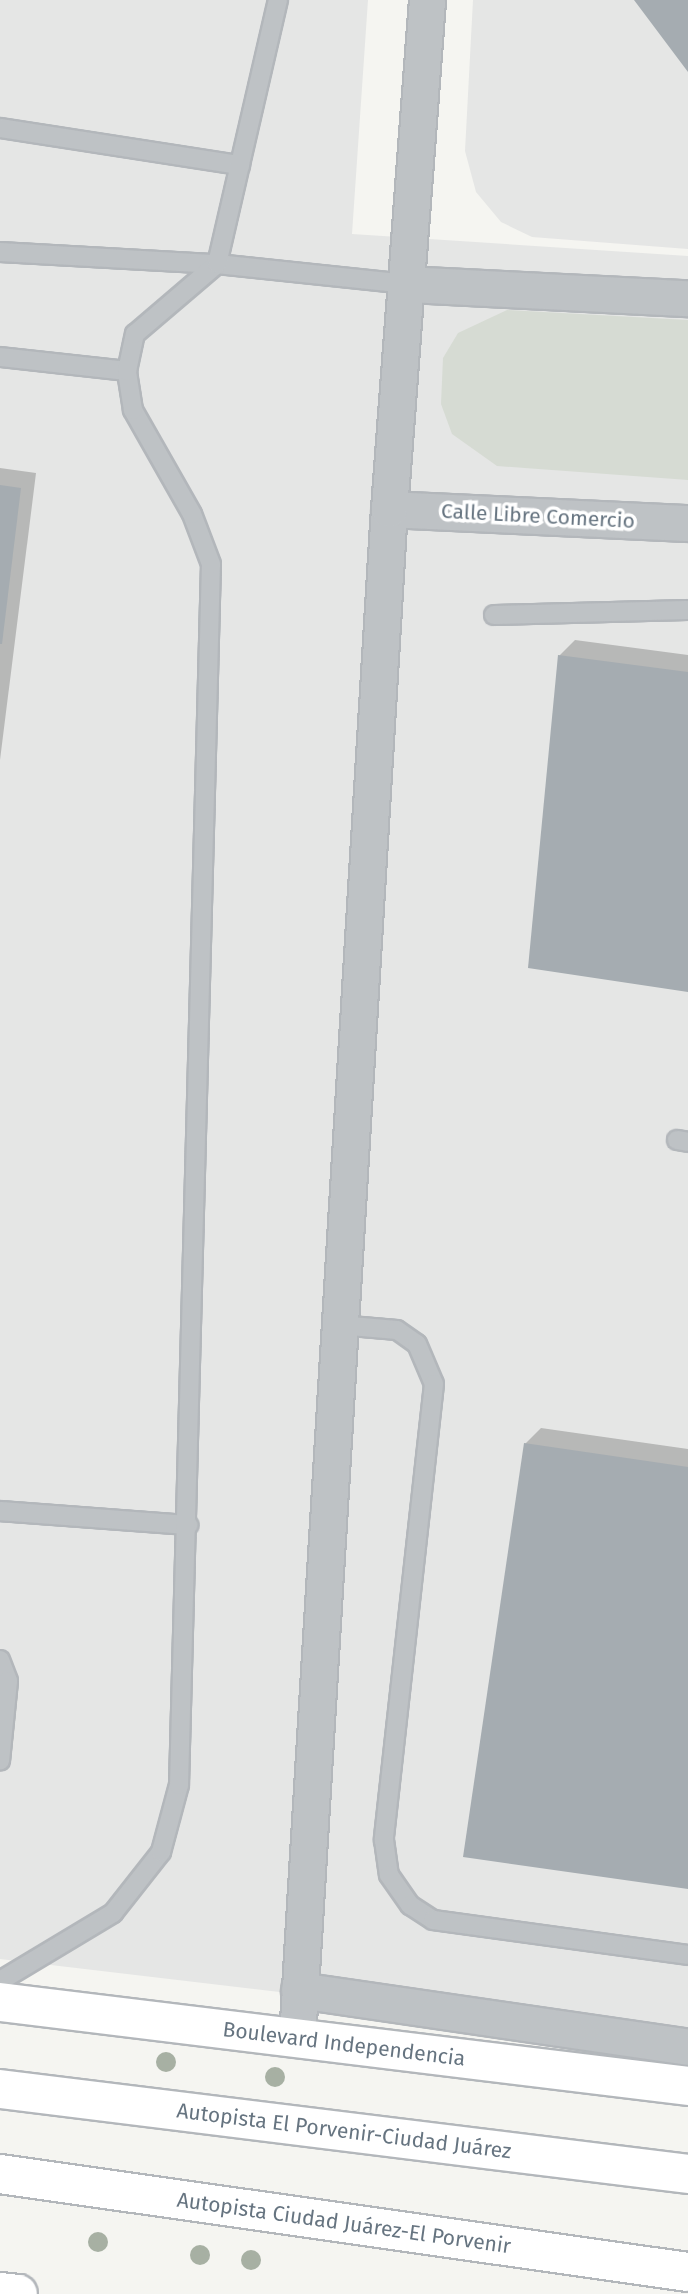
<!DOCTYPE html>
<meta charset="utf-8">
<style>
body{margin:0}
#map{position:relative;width:688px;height:2294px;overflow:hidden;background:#f5f5f1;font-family:"Fira Sans",sans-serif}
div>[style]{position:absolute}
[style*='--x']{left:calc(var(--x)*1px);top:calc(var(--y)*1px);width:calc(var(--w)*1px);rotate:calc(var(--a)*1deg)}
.built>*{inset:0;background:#e5e6e5}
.green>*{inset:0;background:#d6dbd3}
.shadow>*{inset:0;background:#0003}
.building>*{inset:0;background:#a5acb1}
.roads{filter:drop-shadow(2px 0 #b3b7bb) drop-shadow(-2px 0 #b3b7bb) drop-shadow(0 2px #b3b7bb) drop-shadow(0 -2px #b3b7bb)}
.lane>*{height:18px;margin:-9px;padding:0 9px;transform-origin:9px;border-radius:9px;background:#bec2c5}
.street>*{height:35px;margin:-17.5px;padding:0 17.5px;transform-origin:17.5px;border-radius:17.5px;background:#bec2c5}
.secondary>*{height:38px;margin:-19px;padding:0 19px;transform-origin:19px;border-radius:19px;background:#fff}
.highway>*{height:38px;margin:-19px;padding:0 19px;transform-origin:19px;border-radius:19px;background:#fff}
.trees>*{width:20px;height:20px;margin:-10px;border-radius:50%;background:#a7b0a3}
span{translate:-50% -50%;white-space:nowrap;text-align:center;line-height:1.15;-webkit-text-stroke:7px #fff;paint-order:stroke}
.street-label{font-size:21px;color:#667480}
</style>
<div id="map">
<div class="built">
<div style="clip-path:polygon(0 0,368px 0,352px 234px,688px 256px,688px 2040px,0 1959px)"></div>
<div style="clip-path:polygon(473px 0,688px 0,688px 249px,532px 237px,501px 222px,476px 192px,465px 151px)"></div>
</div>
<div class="green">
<div style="clip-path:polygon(507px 310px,688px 320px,688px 480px,497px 466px,452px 434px,441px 404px,443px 358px,458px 333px)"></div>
</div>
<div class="shadow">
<div style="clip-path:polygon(0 468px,36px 473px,0 760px)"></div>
<div style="clip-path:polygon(575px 640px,688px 655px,688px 990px,559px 656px)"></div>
<div style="clip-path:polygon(541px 1428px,688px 1449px,688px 1887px,525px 1444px)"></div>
</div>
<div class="building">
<div style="clip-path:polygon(634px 0,688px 0,688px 72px)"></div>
<div style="clip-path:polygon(0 485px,21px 488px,2px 644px,0 644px)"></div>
<div style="clip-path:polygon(558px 655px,688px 672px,688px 992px,528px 968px)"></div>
<div style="clip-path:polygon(524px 1443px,688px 1467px,688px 1889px,463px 1857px)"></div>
</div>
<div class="roads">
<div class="lane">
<div style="--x:0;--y:128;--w:243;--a:8.8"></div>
<div style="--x:0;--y:252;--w:217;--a:3.2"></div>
<div style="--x:217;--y:264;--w:191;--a:6"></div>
<div style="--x:0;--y:357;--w:128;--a:6.3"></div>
<div style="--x:494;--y:615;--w:194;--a:-1.5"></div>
<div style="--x:677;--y:1140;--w:11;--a:10"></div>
<div style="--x:339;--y:1325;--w:58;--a:4.9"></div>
<div style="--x:397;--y:1330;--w:24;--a:35"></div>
<div style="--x:417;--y:1344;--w:43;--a:67"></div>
<div style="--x:434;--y:1384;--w:459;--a:96.3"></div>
<div style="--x:384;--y:1840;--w:35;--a:82"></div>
<div style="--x:389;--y:1875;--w:37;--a:55"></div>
<div style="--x:410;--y:1905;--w:27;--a:33"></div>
<div style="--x:433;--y:1920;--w:257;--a:7.8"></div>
<div style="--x:0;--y:1511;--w:189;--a:4.3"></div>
<div style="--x:0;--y:1660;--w:22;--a:69"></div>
<div style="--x:8;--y:1681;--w:80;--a:95.7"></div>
<div style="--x:0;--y:1981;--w:132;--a:-31"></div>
<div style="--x:113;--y:1913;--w:78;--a:-51.8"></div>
<div style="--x:161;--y:1852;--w:69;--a:-75"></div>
<div style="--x:179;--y:1785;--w:1221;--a:-88.5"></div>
<div style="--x:211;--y:564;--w:53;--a:-110.8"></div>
<div style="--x:192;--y:514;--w:120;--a:-119.6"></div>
<div style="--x:133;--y:410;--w:39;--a:-99"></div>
<div style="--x:127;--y:371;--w:38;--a:-78"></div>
<div style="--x:135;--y:334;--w:108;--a:-40.5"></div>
<div style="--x:217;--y:264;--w:271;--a:-77"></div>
</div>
<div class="street">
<div style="--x:407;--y:284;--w:281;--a:2.9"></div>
<div style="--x:389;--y:509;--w:299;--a:2.7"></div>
<div style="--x:299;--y:1990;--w:393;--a:8.3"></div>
<div style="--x:297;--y:2038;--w:1532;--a:-86.56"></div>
<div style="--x:389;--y:509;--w:510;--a:-85.73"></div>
</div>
<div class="secondary">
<div style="--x:0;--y:2002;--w:693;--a:6.96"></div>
<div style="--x:0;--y:2292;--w:18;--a:6"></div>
</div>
<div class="highway">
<div style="--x:0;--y:2089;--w:693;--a:7.04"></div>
<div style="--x:0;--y:2174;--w:695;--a:8.11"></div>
</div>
</div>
<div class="trees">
<div style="left:166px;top:2062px"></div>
<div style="left:275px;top:2077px"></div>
<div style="left:98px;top:2242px"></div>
<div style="left:200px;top:2255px"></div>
<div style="left:251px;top:2260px"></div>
</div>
<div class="street-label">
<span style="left:538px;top:516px;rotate:3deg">Calle Libre Comercio</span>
<span style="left:344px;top:2044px;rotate:7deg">Boulevard Independencia</span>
<span style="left:344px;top:2131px;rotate:7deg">Autopista El Porvenir-Ciudad Juárez</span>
<span style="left:344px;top:2223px;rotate:8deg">Autopista Ciudad Juárez-El Porvenir</span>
</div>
</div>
